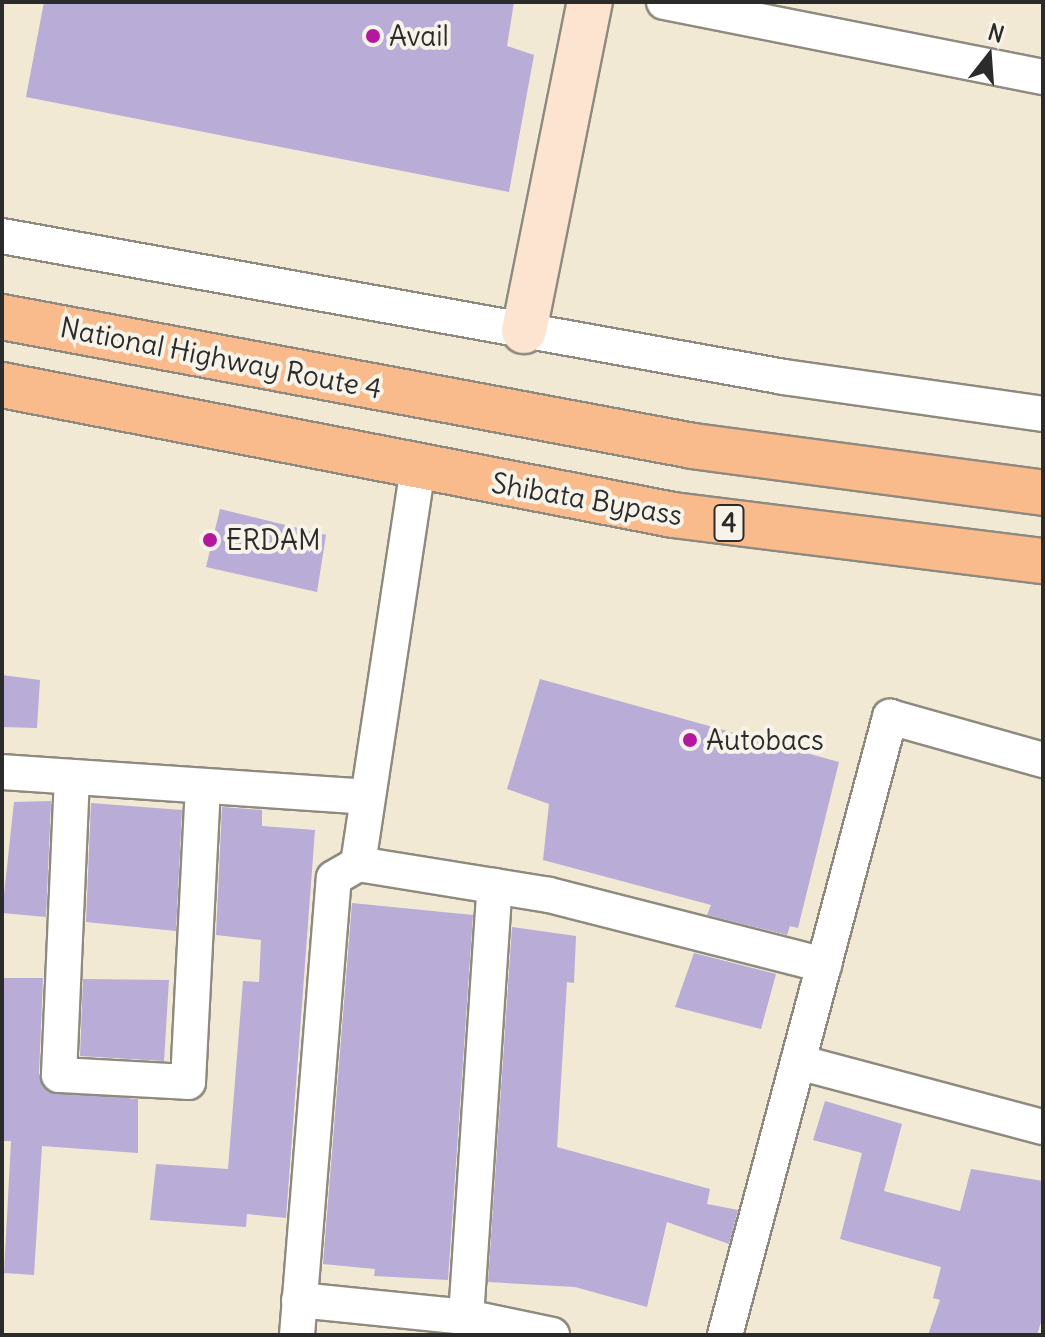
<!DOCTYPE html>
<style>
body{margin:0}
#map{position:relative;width:1045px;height:1337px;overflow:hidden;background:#f1e9d3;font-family:Delius,sans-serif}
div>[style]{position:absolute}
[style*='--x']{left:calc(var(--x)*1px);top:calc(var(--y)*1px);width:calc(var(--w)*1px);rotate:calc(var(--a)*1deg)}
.building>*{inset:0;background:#b9acd6}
.roads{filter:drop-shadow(2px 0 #8e8a7f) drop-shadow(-2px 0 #8e8a7f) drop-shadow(0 2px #8e8a7f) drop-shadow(0 -2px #8e8a7f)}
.street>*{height:34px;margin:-17px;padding:0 17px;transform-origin:17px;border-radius:17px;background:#fff}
.secondary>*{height:44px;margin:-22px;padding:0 22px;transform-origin:22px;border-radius:22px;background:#fde4d1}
.highway>*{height:44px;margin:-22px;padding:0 22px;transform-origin:22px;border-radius:22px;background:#fabb8c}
.dots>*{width:22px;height:22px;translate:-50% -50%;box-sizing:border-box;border:4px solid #f7f3e8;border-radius:50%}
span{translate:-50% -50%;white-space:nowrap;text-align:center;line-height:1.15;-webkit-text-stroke:8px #f7f3e8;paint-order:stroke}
.shield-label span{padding:2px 6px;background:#f7f3e8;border:2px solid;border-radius:6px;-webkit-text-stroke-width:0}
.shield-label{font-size:26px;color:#2b2b2b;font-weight:700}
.poi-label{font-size:28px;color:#2b2b2b}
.left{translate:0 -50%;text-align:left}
.street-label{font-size:28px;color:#2b2b2b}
.frame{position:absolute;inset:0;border:4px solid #2b2b2b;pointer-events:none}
.north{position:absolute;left:949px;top:16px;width:80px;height:80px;-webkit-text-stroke:6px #f7f3e8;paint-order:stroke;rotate:17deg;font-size:22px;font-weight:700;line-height:32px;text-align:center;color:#2b2b2b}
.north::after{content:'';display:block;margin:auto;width:28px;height:36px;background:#2b2b2b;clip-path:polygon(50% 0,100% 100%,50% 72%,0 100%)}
</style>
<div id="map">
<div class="building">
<div style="clip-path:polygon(44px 2px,514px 2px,507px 46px,534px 55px,509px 192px,26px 97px)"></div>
<div style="clip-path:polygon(220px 509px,326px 535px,317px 592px,206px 567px)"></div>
<div style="clip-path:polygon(2px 675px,40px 680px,37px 728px,2px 727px)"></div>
<div style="clip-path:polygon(540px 679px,839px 762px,798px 928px,790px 926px,787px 935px,707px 915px,711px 905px,543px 860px,549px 804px,507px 789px)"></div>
<div style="clip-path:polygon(51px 801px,46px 917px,2px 913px,14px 802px)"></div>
<div style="clip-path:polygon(91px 803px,182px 810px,176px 931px,86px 922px)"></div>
<div style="clip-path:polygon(222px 807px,262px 810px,262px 826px,315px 830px,286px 1218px,247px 1214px,246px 1227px,150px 1220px,156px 1164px,228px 1169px,243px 981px,259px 982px,261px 940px,216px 935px)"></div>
<div style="clip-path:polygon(352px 903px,473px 915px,448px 1280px,374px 1276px,375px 1269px,323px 1264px)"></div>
<div style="clip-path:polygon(512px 927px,576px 936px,574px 983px,567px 982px,557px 1147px,710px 1189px,707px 1204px,738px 1210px,729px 1244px,667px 1222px,647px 1307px,575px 1287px,488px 1282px)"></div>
<div style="clip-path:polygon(694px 953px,776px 974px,761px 1029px,675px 1007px)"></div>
<div style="clip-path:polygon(2px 978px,43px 978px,39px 1074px,48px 1091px,138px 1099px,138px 1153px,42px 1146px,34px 1275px,4px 1273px,11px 1141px,2px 1141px)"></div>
<div style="clip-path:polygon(83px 979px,169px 980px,164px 1061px,80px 1056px)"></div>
<div style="clip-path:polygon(825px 1101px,902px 1124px,884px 1191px,960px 1211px,971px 1169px,1043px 1181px,1043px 1316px,1037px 1335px,928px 1335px,940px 1300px,933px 1298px,941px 1267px,840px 1239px,862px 1153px,813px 1140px)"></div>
</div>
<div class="roads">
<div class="street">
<div style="--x:664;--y:2;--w:386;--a:11.2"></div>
<div style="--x:2;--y:236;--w:795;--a:10.22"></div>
<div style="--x:784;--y:377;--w:262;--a:8.1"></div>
<div style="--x:2;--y:772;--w:366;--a:3.9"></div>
<div style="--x:72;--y:777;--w:298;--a:92.5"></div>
<div style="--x:59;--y:1075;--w:129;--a:3.1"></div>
<div style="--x:188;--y:1082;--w:296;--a:-87.1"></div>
<div style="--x:358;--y:864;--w:400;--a:-81.4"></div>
<div style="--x:798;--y:1062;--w:253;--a:14.9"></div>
<div style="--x:299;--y:1300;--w:168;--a:5.8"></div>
<div style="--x:466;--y:1317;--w:88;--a:11.8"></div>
<div style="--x:466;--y:1317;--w:432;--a:-86.2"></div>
<div style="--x:297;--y:1335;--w:458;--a:-85.4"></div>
<div style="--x:334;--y:878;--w:28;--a:-30"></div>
<div style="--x:358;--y:864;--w:193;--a:9.2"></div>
<div style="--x:549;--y:895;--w:284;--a:14.3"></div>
<div style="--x:725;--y:1335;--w:640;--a:-75.05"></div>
<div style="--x:890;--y:717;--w:159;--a:15.7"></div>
</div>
<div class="secondary">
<div style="--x:524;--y:331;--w:336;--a:-78.7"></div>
</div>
<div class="highway">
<div style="--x:2;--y:317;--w:703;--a:10.57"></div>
<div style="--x:693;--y:446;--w:353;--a:7.6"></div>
<div style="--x:2;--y:385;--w:683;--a:10.96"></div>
<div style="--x:673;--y:515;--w:373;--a:7.1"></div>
</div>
</div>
<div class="dots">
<div style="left:373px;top:36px;background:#b5179e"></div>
<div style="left:210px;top:540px;background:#b5179e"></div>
<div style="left:690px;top:740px;background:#b5179e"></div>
</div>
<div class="shield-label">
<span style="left:729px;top:523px">4</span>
</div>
<div class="poi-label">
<span class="left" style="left:389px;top:36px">Avail</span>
<span class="left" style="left:226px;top:540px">ERDAM</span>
<span class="left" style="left:706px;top:740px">Autobacs</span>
</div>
<div class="street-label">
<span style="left:221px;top:358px;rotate:11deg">National Highway Route 4</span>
<span style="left:587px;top:499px;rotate:10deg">Shibata Bypass</span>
</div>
<div class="frame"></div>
<div class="north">N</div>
</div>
